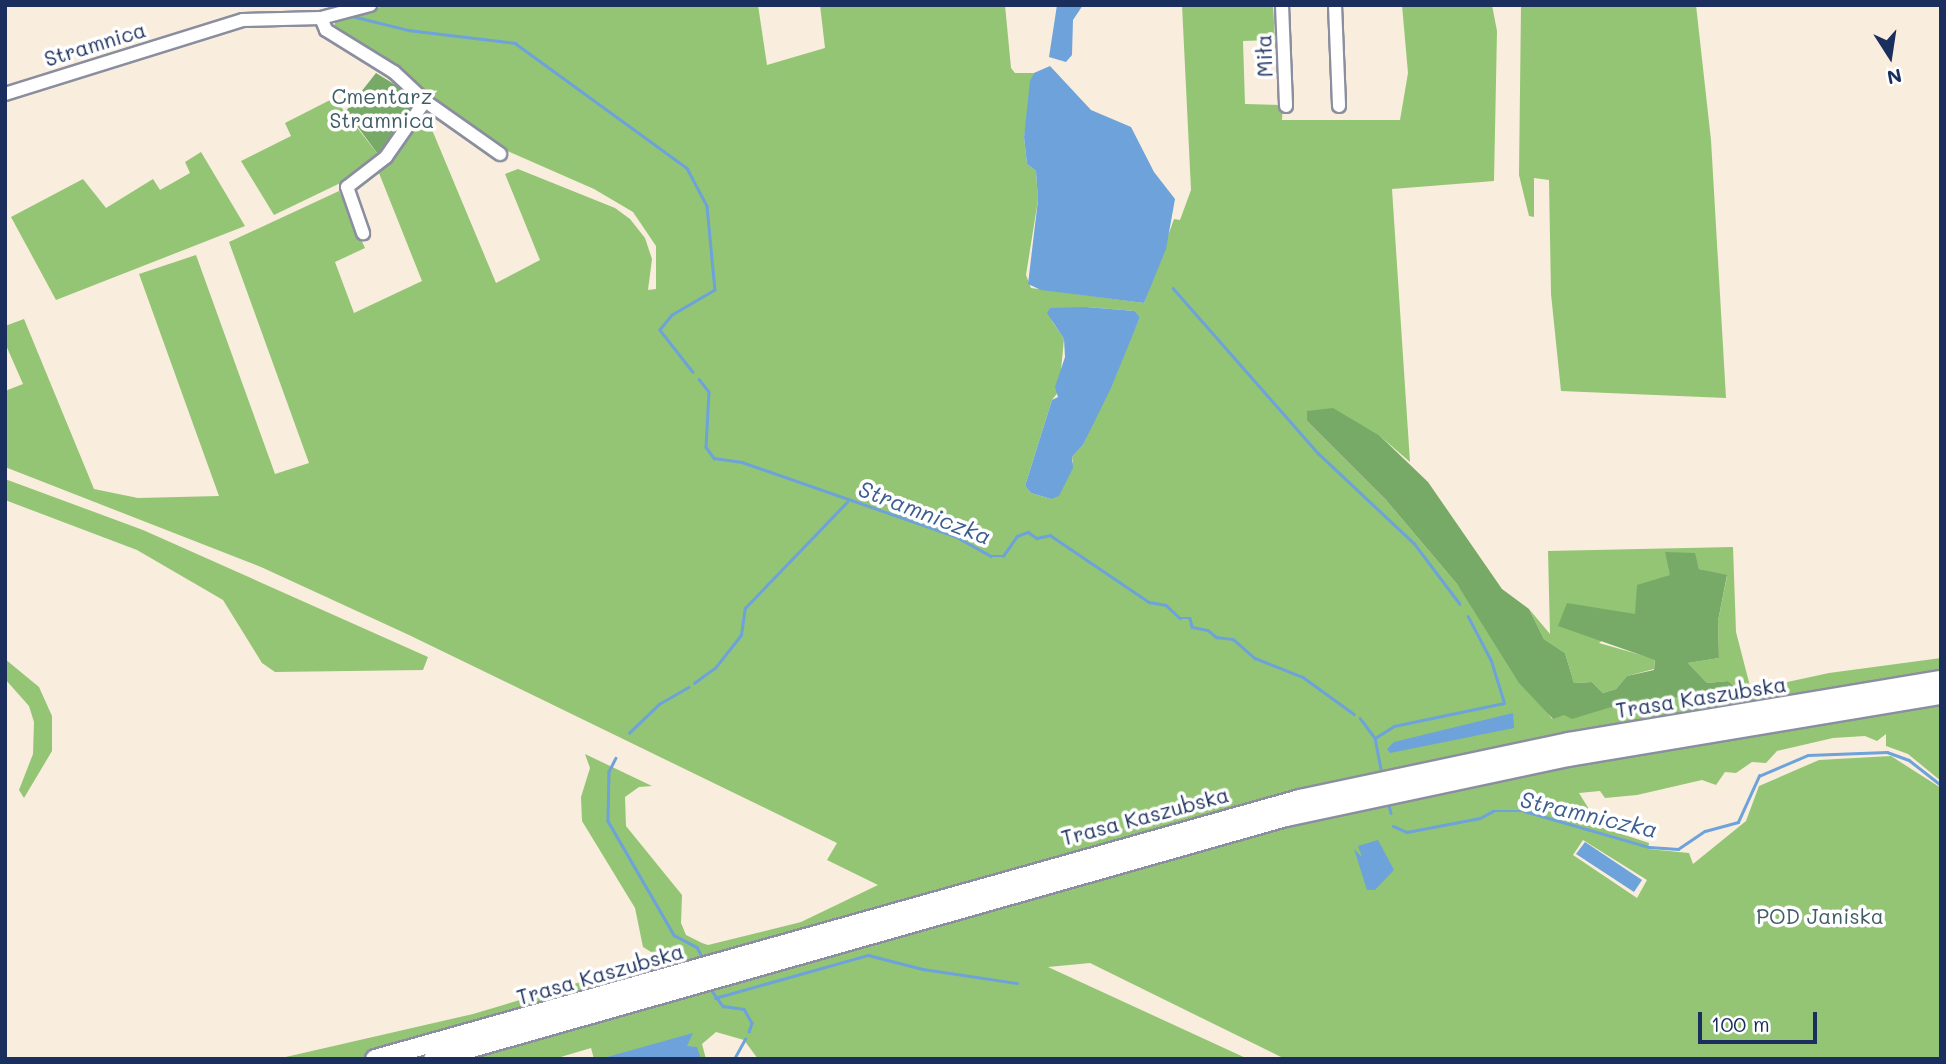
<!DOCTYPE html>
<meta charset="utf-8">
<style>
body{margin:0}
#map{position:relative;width:1946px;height:1064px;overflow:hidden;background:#f9eddd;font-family:Mali,sans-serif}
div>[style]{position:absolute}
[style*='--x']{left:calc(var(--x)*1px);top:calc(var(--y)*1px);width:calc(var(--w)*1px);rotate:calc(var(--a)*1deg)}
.green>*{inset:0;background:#94c575}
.forest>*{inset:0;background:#7a6}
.water>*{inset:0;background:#6da2da}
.stream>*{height:2.5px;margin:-1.25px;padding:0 1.25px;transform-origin:1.25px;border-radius:1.25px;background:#6da2da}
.roads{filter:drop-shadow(2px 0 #8a8e9e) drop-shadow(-2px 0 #8a8e9e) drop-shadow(0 2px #8a8e9e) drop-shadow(0 -2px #8a8e9e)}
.minor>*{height:12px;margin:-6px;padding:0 6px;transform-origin:6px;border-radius:6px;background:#fff}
.highway>*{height:18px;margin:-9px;padding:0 9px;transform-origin:9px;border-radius:9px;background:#fff}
span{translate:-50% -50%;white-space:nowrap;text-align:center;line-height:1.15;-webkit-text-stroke:7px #fff;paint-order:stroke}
.street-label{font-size:21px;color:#1b2f5e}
.park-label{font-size:21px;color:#3f5c65}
.water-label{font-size:23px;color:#3c5d90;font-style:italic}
.frame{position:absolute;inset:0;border:7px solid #1b2f5e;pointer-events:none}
.north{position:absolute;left:1855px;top:21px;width:70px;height:70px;-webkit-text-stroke:5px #fff;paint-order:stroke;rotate:168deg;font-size:19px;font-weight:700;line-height:28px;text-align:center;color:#1b2f5e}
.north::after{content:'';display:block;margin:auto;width:24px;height:32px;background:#1b2f5e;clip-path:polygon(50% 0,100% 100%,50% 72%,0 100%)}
.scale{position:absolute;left:1698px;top:1012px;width:119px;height:32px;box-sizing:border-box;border:4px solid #1b2f5e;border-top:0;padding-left:9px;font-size:21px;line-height:24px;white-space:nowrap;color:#1b2f5e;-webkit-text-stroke:5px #fff;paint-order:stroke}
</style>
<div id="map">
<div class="green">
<div style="clip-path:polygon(evenodd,388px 5px,758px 5px,767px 65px,825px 48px,820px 5px,1005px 5px,1011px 68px,1015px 73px,1034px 73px,1024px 137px,1027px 164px,1036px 171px,1038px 200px,1026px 275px,1031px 288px,1144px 303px,1174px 219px,1180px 220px,1191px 190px,1182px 5px,1273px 5px,1275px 40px,1243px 41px,1245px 104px,1283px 105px,1282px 120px,1400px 120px,1408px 73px,1402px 5px,1492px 5px,1497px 31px,1494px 181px,1392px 189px,1410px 462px,1380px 436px,1307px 421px,1386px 500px,1457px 584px,1552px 719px,1617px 692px,1651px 699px,1740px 691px,1728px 681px,1707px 683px,1688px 663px,1719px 658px,1718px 621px,1727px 576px,1699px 569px,1694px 553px,1635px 614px,1599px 643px,1655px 659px,1654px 669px,1627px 676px,1616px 689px,1603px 693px,1592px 682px,1574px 683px,1565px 653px,1544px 639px,1529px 609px,1550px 634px,1548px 551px,1733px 547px,1736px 632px,1751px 690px,1829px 673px,1941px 658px,1941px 781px,1908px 754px,1886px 746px,1886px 734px,1877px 741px,1865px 736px,1833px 738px,1777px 751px,1766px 763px,1752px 762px,1736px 773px,1725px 772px,1716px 785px,1702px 780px,1637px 795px,1605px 798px,1600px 791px,1579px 793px,1600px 827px,1649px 843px,1648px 849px,1689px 853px,1693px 864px,1746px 821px,1759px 786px,1819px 760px,1891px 756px,1941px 788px,1941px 1059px,1285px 1059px,1090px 963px,1048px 967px,1248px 1059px,758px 1059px,744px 1040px,716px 1032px,702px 1044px,706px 1059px,594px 1059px,591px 1048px,554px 1059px,277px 1059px,473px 1014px,661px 958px,643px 947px,635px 908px,582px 821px,581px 797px,590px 768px,585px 754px,652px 786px,639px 787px,625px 797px,626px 826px,682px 895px,681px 923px,686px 935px,702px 943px,708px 945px,801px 922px,878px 885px,827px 860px,837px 843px,409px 635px,261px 567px,5px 467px,5px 391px,23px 384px,5px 343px,5px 326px,24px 319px,94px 489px,138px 498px,219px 496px,139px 274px,196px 255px,275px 474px,309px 463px,229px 242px,339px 191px,365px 248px,335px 262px,354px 313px,422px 281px,377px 168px,425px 113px,496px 283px,540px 260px,505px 174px,518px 169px,615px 208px,630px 219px,645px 238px,652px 259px,648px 290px,656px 289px,656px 246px,633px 212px,594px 189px,494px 145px,334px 27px,336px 19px,388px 5px,1086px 307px,1135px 311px,1140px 317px,1083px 445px,1072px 457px,1073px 462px,1051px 499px,1031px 493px,1025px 486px,1052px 400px,1059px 391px,1064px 339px,1052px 321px,1086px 307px,388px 5px,1583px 840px,1647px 880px,1637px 898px,1573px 855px,1583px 840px)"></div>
<div style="clip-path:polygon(1521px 5px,1696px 5px,1711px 140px,1726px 398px,1561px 391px,1551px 294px,1549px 180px,1534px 178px,1534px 217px,1529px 216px,1519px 175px)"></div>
<div style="clip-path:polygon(334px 98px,380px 157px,357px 175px,274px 215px,241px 161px,291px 136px,285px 123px)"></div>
<div style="clip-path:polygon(201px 152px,245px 226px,56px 300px,11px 217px,83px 179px,106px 208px,153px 179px,160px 190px,190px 173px,185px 162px)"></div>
<div style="clip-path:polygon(5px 479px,143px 530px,428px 657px,423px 670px,275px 672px,262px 663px,223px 600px,137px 550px,5px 500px)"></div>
<div style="clip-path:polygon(5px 659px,39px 687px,52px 716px,52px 751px,24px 798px,19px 790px,33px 754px,34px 722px,29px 706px,5px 679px)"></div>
</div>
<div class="forest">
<div style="clip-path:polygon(376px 73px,420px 100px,380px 157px,346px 111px)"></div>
<div style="clip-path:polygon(1333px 408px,1380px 436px,1428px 482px,1502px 589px,1529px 609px,1544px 639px,1565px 653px,1574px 683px,1592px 682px,1603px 693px,1616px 689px,1627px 676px,1654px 670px,1655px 660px,1558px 626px,1567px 603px,1635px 614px,1637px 585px,1670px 575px,1665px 552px,1695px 553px,1699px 569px,1727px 575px,1718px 621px,1719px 658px,1688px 663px,1707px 683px,1728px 681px,1741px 692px,1631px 701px,1572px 719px,1564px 715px,1553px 719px,1519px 683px,1457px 584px,1386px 500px,1307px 421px,1307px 411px)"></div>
</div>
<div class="water">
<div style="clip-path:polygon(1057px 5px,1083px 5px,1073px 20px,1072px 55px,1066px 62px,1049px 57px)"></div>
<div style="clip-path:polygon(1050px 66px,1091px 110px,1131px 127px,1154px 172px,1175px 199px,1166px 249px,1144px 303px,1041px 290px,1028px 284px,1038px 200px,1036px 171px,1027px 164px,1024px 137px,1030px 81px,1034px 73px)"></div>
<div style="clip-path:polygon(1086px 307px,1135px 311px,1140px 317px,1111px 388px,1083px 445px,1072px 457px,1073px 468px,1059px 496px,1051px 499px,1031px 493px,1025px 486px,1052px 400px,1058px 397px,1055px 387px,1065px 357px,1064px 339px,1047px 313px,1050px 308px)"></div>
<div style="clip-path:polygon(1513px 713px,1514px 728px,1390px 753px,1387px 749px,1394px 742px)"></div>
<div style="clip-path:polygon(1378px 840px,1394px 870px,1375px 890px,1367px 890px,1354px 849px,1362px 857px,1358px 846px)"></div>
<div style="clip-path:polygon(1585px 842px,1642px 880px,1634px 892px,1576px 854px)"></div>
<div style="clip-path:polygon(693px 1033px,687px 1046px,697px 1047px,701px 1059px,600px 1059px)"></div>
</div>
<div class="stream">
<div style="--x:352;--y:16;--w:58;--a:14"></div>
<div style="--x:408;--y:30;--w:108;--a:6.9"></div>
<div style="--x:515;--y:43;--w:213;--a:36"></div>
<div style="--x:687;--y:168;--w:43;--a:62.2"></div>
<div style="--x:707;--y:206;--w:84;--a:84.6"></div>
<div style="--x:715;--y:290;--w:50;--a:149.8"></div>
<div style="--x:672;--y:315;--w:19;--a:129"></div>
<div style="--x:660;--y:330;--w:53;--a:51.8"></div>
<div style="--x:1173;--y:288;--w:220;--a:48.7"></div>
<div style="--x:1318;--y:453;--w:132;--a:43.2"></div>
<div style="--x:1414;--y:543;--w:76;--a:53"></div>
<div style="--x:699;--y:379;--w:16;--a:52"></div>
<div style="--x:709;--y:392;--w:55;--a:93.1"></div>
<div style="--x:706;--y:447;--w:14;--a:54"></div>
<div style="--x:714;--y:458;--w:28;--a:8"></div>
<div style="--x:742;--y:462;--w:225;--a:19.2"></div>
<div style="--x:955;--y:536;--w:41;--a:29.1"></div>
<div style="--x:991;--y:556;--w:12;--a:0"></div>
<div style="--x:1003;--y:556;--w:24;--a:-55"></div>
<div style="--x:1017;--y:536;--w:12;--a:-20"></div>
<div style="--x:1028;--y:532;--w:11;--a:34"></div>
<div style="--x:1037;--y:538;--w:13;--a:-13"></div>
<div style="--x:1050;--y:535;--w:120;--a:34.1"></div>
<div style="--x:1149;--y:602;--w:17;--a:10"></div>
<div style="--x:1166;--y:605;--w:19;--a:43"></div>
<div style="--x:1180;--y:618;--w:10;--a:0"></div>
<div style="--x:1190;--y:618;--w:9;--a:77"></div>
<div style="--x:1192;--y:627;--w:16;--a:11"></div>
<div style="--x:1208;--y:630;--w:11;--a:41"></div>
<div style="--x:1216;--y:637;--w:17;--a:7"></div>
<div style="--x:1233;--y:639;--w:29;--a:41"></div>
<div style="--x:1255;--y:658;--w:52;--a:21.6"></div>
<div style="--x:1303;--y:677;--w:63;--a:36"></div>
<div style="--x:694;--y:683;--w:26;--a:-36"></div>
<div style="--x:715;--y:668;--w:42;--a:-51.8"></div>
<div style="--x:741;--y:635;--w:27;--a:-82"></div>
<div style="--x:745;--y:608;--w:147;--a:-46.1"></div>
<div style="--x:1360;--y:718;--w:25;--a:53"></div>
<div style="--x:1375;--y:738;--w:31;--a:79"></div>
<div style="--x:629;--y:733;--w:42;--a:-44"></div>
<div style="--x:659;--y:704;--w:34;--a:-30"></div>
<div style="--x:1375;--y:738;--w:22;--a:-32"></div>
<div style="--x:1394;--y:726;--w:112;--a:-11.8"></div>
<div style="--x:1504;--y:703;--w:44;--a:-107.2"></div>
<div style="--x:1491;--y:661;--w:50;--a:-117.6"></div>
<div style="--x:616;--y:758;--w:16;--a:117"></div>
<div style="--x:609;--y:772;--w:49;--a:91.2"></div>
<div style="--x:608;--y:821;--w:132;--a:59.9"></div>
<div style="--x:674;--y:935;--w:26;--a:28"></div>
<div style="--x:697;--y:947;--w:11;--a:63"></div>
<div style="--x:1389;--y:805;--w:8;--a:76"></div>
<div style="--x:1393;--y:826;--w:15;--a:23"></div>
<div style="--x:1407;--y:832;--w:74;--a:-10.9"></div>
<div style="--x:1480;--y:818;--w:15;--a:-28"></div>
<div style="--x:1493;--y:811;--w:31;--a:0"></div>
<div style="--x:1524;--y:811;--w:130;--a:16.1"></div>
<div style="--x:1649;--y:847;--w:29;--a:4"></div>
<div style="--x:1678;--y:849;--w:32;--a:-34"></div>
<div style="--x:1705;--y:831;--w:34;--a:-15"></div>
<div style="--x:1738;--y:822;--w:51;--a:-65.5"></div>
<div style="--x:1759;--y:776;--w:53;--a:-23.2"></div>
<div style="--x:1808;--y:755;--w:79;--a:-2.2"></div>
<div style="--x:1887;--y:752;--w:23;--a:20"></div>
<div style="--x:1909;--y:760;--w:41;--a:38"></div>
<div style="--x:712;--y:991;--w:19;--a:54"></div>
<div style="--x:723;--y:1006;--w:21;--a:8"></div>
<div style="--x:744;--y:1009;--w:16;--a:60"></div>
<div style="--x:752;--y:1023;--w:9;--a:108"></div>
<div style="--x:715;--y:998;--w:159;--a:-15.7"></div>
<div style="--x:868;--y:955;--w:57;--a:14.3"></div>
<div style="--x:923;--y:969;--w:95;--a:8.5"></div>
<div style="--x:734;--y:1059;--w:23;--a:-61"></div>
</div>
<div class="roads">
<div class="minor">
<div style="--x:1282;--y:5;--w:101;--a:87.7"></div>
<div style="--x:1335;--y:5;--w:101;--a:87.7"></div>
<div style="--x:321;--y:18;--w:13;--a:67"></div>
<div style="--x:326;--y:30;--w:80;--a:31.7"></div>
<div style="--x:394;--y:72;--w:42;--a:43.1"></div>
<div style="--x:425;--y:101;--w:68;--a:124.9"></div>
<div style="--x:386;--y:157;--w:49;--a:142.4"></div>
<div style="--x:347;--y:187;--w:49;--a:70.8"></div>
<div style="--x:5;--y:94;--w:249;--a:-17.3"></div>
<div style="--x:243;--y:20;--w:78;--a:-1.5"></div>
<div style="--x:321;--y:18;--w:51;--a:-14.9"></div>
<div style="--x:425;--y:101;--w:92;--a:35.2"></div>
</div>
<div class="highway">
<div style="--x:375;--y:1059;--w:961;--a:-15.7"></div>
<div style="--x:1300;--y:799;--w:275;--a:-12"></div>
<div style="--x:1569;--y:742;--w:377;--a:-9.5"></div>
<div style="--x:433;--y:1059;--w:887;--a:-15.84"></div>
<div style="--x:1286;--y:817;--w:289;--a:-12"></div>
<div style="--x:1569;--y:757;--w:377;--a:-9.5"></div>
</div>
</div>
<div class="street-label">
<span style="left:95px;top:44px;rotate:-17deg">Stramnica</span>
<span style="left:1264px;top:56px;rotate:-92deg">Miła</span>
<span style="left:1701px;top:697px;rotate:-9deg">Trasa Kaszubska</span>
<span style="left:1145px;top:816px;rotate:-15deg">Trasa Kaszubska</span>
<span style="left:600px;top:974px;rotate:-16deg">Trasa Kaszubska</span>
</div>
<div class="park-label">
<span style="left:382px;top:108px">Cmentarz<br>Stramnica</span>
<span style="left:1820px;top:916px">POD Janiska</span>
</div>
<div class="water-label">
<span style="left:925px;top:512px;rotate:21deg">Stramniczka</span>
<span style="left:1589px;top:814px;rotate:13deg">Stramniczka</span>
</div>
<div class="frame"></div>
<div class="north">N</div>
<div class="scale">100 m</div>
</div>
